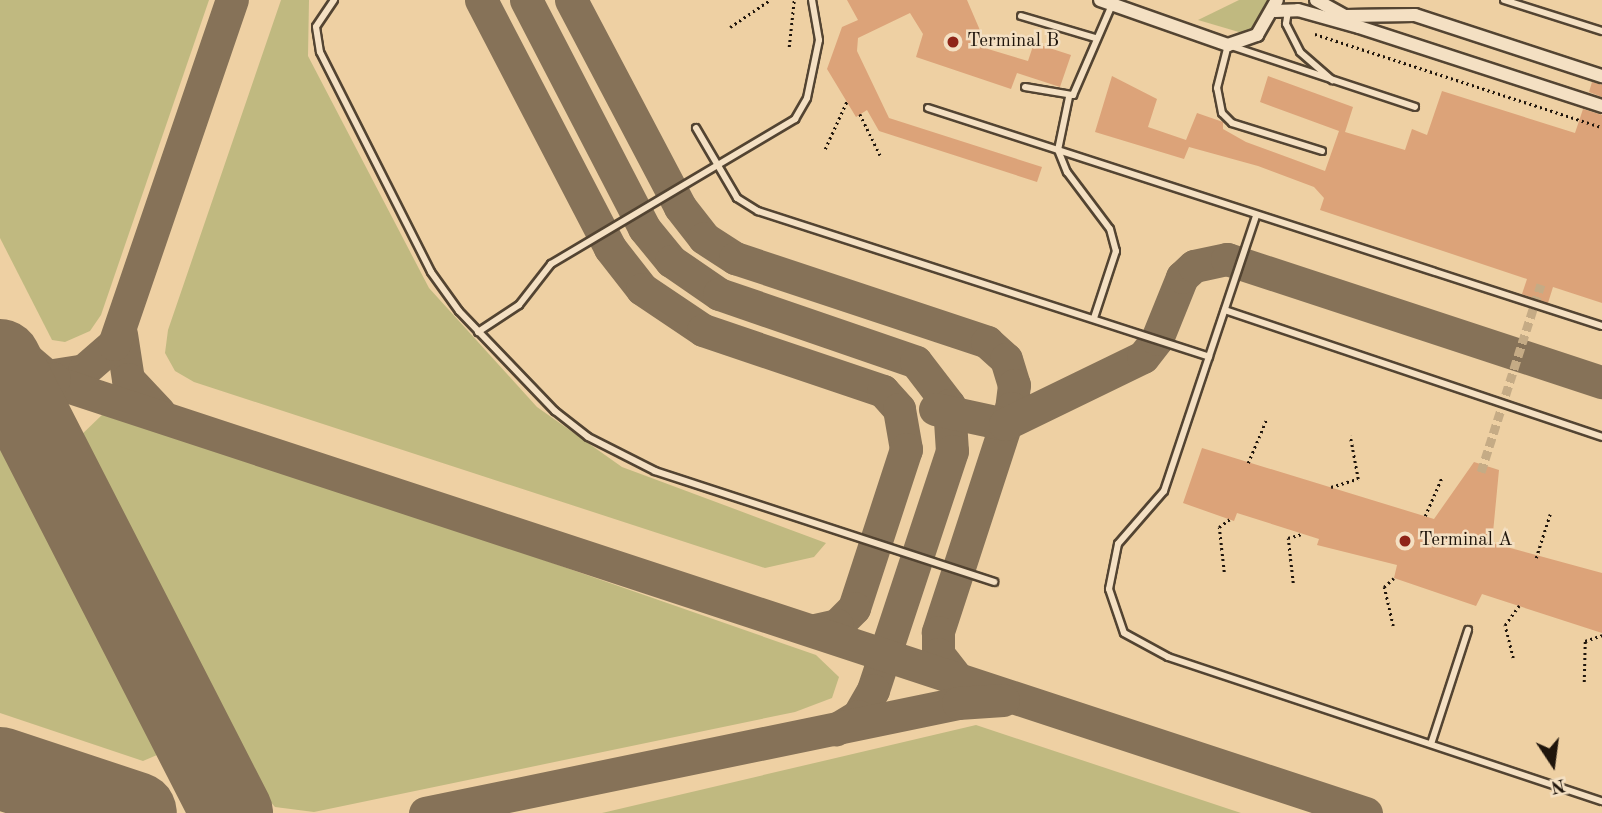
<!DOCTYPE html>
<style>
body{margin:0}
#map{position:relative;width:1602px;height:813px;overflow:hidden;background:#eed0a3;font-family:"Old Standard TT",serif}
div>[style]{position:absolute}
[style*='--x']{left:calc(var(--x)*1px);top:calc(var(--y)*1px);width:calc(var(--w)*1px);rotate:calc(var(--a)*1deg)}
.green>*{inset:0;background:#c0b980}
.taxiway>*{height:33px;margin:-16.5px;padding:0 16.5px;transform-origin:16.5px;border-radius:16.5px;background:#867258}
.runway>*{height:82px;margin:-41px;padding:0 41px;transform-origin:41px;border-radius:41px;background:#867258}
.building>*{inset:0;background:#dca379}
.pedestrian-tunnel>*{height:9px;margin-top:-4.5px;transform-origin:0;background:repeating-linear-gradient(90deg,#c5ab85 0 9px,transparent 0 13.5px)}
.path>*{height:2.5px;margin-top:-1.25px;transform-origin:0;background:repeating-linear-gradient(90deg,#1f150c 0 2px,transparent 0 5.5px)}
.roads{filter:drop-shadow(2px 0 #534432) drop-shadow(-2px 0 #534432) drop-shadow(0 2px #534432) drop-shadow(0 -2px #534432)}
.service>*{height:6px;margin:-3px;padding:0 3px;transform-origin:3px;border-radius:3px;background:#f4e0c3}
.minor>*{height:12px;margin:-6px;padding:0 6px;transform-origin:6px;border-radius:6px;background:#f4e0c3}
.dots>*{width:19px;height:19px;translate:-50% -50%;box-sizing:border-box;border:4px solid #f4e0c3;border-radius:50%}
span{translate:-50% -50%;white-space:nowrap;text-align:center;line-height:1.15;-webkit-text-stroke:5px #f4e0c3;paint-order:stroke}
.poi-label{font-size:19px;color:#1f150c}
.left{translate:0 -50%;text-align:left}
.north{position:absolute;left:1518px;top:729px;width:70px;height:70px;-webkit-text-stroke:5px #f4e0c3;paint-order:stroke;rotate:167deg;font-size:19px;font-weight:700;line-height:28px;text-align:center;color:#1f150c}
.north::after{content:'';display:block;margin:auto;width:24px;height:32px;background:#1f150c;clip-path:polygon(50% 0,100% 100%,50% 72%,0 100%)}
</style>
<div id="map">
<div class="green">
<div style="clip-path:polygon(0 0,209px 0,101px 315px,90px 331px,65px 342px,52px 340px,0 238px)"></div>
<div style="clip-path:polygon(281px 0,309px 0,308px 56px,429px 288px,537px 407px,622px 467px,826px 543px,814px 557px,765px 568px,194px 382px,175px 371px,165px 353px,168px 330px)"></div>
<div style="clip-path:polygon(1239px 0,1272px 0,1249px 35px,1198px 20px)"></div>
<div style="clip-path:polygon(104px 413px,142px 420px,816px 655px,839px 677px,832px 698px,795px 712px,314px 812px,275px 807px,245px 774px,77px 439px)"></div>
<div style="clip-path:polygon(0 430px,149px 715px,164px 752px,143px 761px,0 713px)"></div>
<div style="clip-path:polygon(976px 725px,1241px 813px,602px 813px)"></div>
</div>
<div class="taxiway">
<div style="--x:481;--y:0;--w:280;--a:62.5"></div>
<div style="--x:610;--y:248;--w:52;--a:52"></div>
<div style="--x:642;--y:289;--w:73;--a:33.9"></div>
<div style="--x:703;--y:330;--w:190;--a:18.7"></div>
<div style="--x:883;--y:391;--w:24;--a:48"></div>
<div style="--x:899;--y:409;--w:41;--a:80.1"></div>
<div style="--x:906;--y:449;--w:167;--a:108.1"></div>
<div style="--x:854;--y:608;--w:24;--a:135"></div>
<div style="--x:837;--y:625;--w:23;--a:167"></div>
<div style="--x:526;--y:0;--w:257;--a:62.6"></div>
<div style="--x:644;--y:228;--w:43;--a:50.7"></div>
<div style="--x:671;--y:261;--w:58;--a:34.5"></div>
<div style="--x:719;--y:294;--w:208;--a:19"></div>
<div style="--x:916;--y:362;--w:54;--a:52.5"></div>
<div style="--x:949;--y:405;--w:46;--a:86.3"></div>
<div style="--x:952;--y:451;--w:252;--a:108.3"></div>
<div style="--x:873;--y:690;--w:30;--a:120"></div>
<div style="--x:858;--y:716;--w:26;--a:149"></div>
<div style="--x:571;--y:0;--w:234;--a:62.2"></div>
<div style="--x:680;--y:207;--w:39;--a:52"></div>
<div style="--x:704;--y:238;--w:37;--a:33"></div>
<div style="--x:735;--y:258;--w:266;--a:18.4"></div>
<div style="--x:987;--y:342;--w:25;--a:42"></div>
<div style="--x:1006;--y:359;--w:27;--a:73"></div>
<div style="--x:1014;--y:385;--w:23;--a:97"></div>
<div style="--x:1011;--y:408;--w:236;--a:108.1"></div>
<div style="--x:938;--y:632;--w:22;--a:90"></div>
<div style="--x:938;--y:654;--w:31;--a:52"></div>
<div style="--x:121;--y:334;--w:46;--a:81.2"></div>
<div style="--x:128;--y:379;--w:45;--a:46.8"></div>
<div style="--x:0;--y:336;--w:62;--a:40.4"></div>
<div style="--x:47;--y:376;--w:37;--a:-9"></div>
<div style="--x:84;--y:370;--w:40;--a:-41"></div>
<div style="--x:114;--y:344;--w:364;--a:-71.1"></div>
<div style="--x:0;--y:364;--w:1438;--a:18.2"></div>
<div style="--x:935;--y:409;--w:72;--a:12.1"></div>
<div style="--x:1005;--y:424;--w:153;--a:-25.9"></div>
<div style="--x:1143;--y:357;--w:23;--a:-52"></div>
<div style="--x:1157;--y:339;--w:67;--a:-68"></div>
<div style="--x:1182;--y:277;--w:16;--a:-43"></div>
<div style="--x:1194;--y:266;--w:34;--a:-12"></div>
<div style="--x:1227;--y:259;--w:395;--a:18.2"></div>
<div style="--x:33;--y:424;--w:26;--a:-94"></div>
<div style="--x:31;--y:398;--w:30;--a:-40"></div>
<div style="--x:425;--y:813;--w:544;--a:-11.66"></div>
<div style="--x:958;--y:703;--w:45;--a:-3.8"></div>
</div>
<div class="runway">
<div style="--x:0;--y:360;--w:509;--a:62.88"></div>
<div style="--x:0;--y:768;--w:143;--a:18.3"></div>
</div>
<div class="building">
<div style="clip-path:polygon(847px 0,967px 0,988px 49px,1028px 61px,1034px 43px,1071px 55px,1060px 87px,1017px 73px,1011px 89px,916px 57px,923px 34px,910px 13px,858px 38px,857px 51px,889px 118px,1042px 167px,1037px 182px,879px 131px,867px 110px,856px 117px,827px 69px,842px 27px,858px 20px)"></div>
<div style="clip-path:polygon(1112px 76px,1157px 99px,1148px 127px,1186px 140px,1197px 113px,1223px 122px,1223px 129px,1246px 142px,1325px 171px,1339px 131px,1260px 102px,1268px 76px,1353px 107px,1345px 132px,1405px 150px,1412px 129px,1427px 135px,1442px 91px,1575px 133px,1583px 109px,1602px 115px,1602px 303px,1553px 287px,1548px 303px,1522px 294px,1527px 279px,1320px 210px,1324px 198px,1314px 187px,1258px 166px,1189px 147px,1184px 159px,1095px 132px)"></div>
<div style="clip-path:polygon(1592px 82px,1602px 85px,1602px 97px,1589px 92px)"></div>
<div style="clip-path:polygon(1202px 448px,1434px 519px,1474px 462px,1499px 470px,1492px 543px,1602px 573px,1602px 633px,1482px 594px,1476px 606px,1394px 578px,1397px 565px,1317px 545px,1319px 539px,1237px 513px,1234px 521px,1183px 503px)"></div>
</div>
<div class="pedestrian-tunnel">
<div style="--x:1481;--y:472;--w:197;--a:-72.3"></div>
</div>
<div class="path">
<div style="--x:730;--y:27;--w:48;--a:-34"></div>
<div style="--x:1315;--y:34;--w:302;--a:18"></div>
<div style="--x:789;--y:47;--w:47;--a:-83.9"></div>
<div style="--x:860;--y:114;--w:46;--a:64"></div>
<div style="--x:825;--y:149;--w:53;--a:-65.4"></div>
<div style="--x:1248;--y:463;--w:49;--a:-67.1"></div>
<div style="--x:1331;--y:487;--w:28;--a:-17"></div>
<div style="--x:1358;--y:479;--w:44;--a:-100.5"></div>
<div style="--x:1425;--y:516;--w:43;--a:-66.4"></div>
<div style="--x:1536;--y:558;--w:46;--a:-72.3"></div>
<div style="--x:1224;--y:572;--w:45;--a:-96.3"></div>
<div style="--x:1219;--y:527;--w:14;--a:-36"></div>
<div style="--x:1293;--y:583;--w:45;--a:-96.3"></div>
<div style="--x:1288;--y:538;--w:15;--a:-16"></div>
<div style="--x:1393;--y:626;--w:40;--a:-103"></div>
<div style="--x:1384;--y:587;--w:13;--a:-42"></div>
<div style="--x:1513;--y:658;--w:34;--a:-104"></div>
<div style="--x:1505;--y:625;--w:24;--a:-54"></div>
<div style="--x:1584;--y:682;--w:41;--a:-88.6"></div>
<div style="--x:1585;--y:641;--w:18;--a:-19"></div>
</div>
<div class="roads">
<div class="service">
<div style="--x:334;--y:0;--w:32;--a:124"></div>
<div style="--x:316;--y:27;--w:25;--a:81"></div>
<div style="--x:320;--y:52;--w:246;--a:63.2"></div>
<div style="--x:431;--y:272;--w:48;--a:54.3"></div>
<div style="--x:459;--y:311;--w:139;--a:46.2"></div>
<div style="--x:555;--y:411;--w:42;--a:38.2"></div>
<div style="--x:588;--y:437;--w:75;--a:26.9"></div>
<div style="--x:655;--y:471;--w:357;--a:18.1"></div>
<div style="--x:1504;--y:0;--w:103;--a:17.6"></div>
<div style="--x:1288;--y:11;--w:13;--a:99"></div>
<div style="--x:1286;--y:24;--w:31;--a:63"></div>
<div style="--x:1300;--y:52;--w:43;--a:41.2"></div>
<div style="--x:1021;--y:16;--w:77;--a:16.6"></div>
<div style="--x:1025;--y:87;--w:49;--a:9.5"></div>
<div style="--x:1073;--y:95;--w:98;--a:-66.6"></div>
<div style="--x:1069;--y:97;--w:54;--a:101.7"></div>
<div style="--x:1058;--y:150;--w:24;--a:68"></div>
<div style="--x:1067;--y:172;--w:71;--a:53"></div>
<div style="--x:1110;--y:229;--w:23;--a:75"></div>
<div style="--x:1116;--y:251;--w:71;--a:108.2"></div>
<div style="--x:928;--y:108;--w:708;--a:17.92"></div>
<div style="--x:696;--y:128;--w:81;--a:59.6"></div>
<div style="--x:737;--y:198;--w:25;--a:32"></div>
<div style="--x:758;--y:211;--w:474;--a:17.9"></div>
<div style="--x:1322;--y:151;--w:94;--a:-162.7"></div>
<div style="--x:1232;--y:123;--w:14;--a:-135"></div>
<div style="--x:1222;--y:113;--w:25;--a:-101"></div>
<div style="--x:1217;--y:88;--w:44;--a:-75.7"></div>
<div style="--x:1228;--y:45;--w:197;--a:18.3"></div>
<div style="--x:1256;--y:216;--w:290;--a:108.5"></div>
<div style="--x:1164;--y:491;--w:70;--a:131"></div>
<div style="--x:1118;--y:544;--w:46;--a:101.3"></div>
<div style="--x:1109;--y:589;--w:46;--a:71.2"></div>
<div style="--x:1124;--y:633;--w:50;--a:28.6"></div>
<div style="--x:1168;--y:657;--w:457;--a:18.4"></div>
<div style="--x:1225;--y:310;--w:398;--a:18.6"></div>
<div style="--x:478;--y:332;--w:49;--a:-33.4"></div>
<div style="--x:519;--y:305;--w:52;--a:-52"></div>
<div style="--x:551;--y:264;--w:284;--a:-30.7"></div>
<div style="--x:795;--y:119;--w:24;--a:-60"></div>
<div style="--x:807;--y:98;--w:59;--a:-78.3"></div>
<div style="--x:819;--y:40;--w:41;--a:-99.9"></div>
<div style="--x:1431;--y:744;--w:120;--a:-72"></div>
</div>
<div class="minor">
<div style="--x:1100;--y:0;--w:136;--a:19.4"></div>
<div style="--x:1228;--y:45;--w:31;--a:-19"></div>
<div style="--x:1257;--y:35;--w:40;--a:-60.3"></div>
<div style="--x:1316;--y:0;--w:33;--a:29"></div>
<div style="--x:1345;--y:16;--w:70;--a:-0.8"></div>
<div style="--x:1415;--y:15;--w:197;--a:18.1"></div>
<div style="--x:1275;--y:11;--w:23;--a:-2"></div>
<div style="--x:1298;--y:10;--w:63;--a:15.6"></div>
<div style="--x:1359;--y:27;--w:256;--a:18"></div>
</div>
</div>
<div class="dots">
<div style="left:953px;top:42px;background:#8f2418"></div>
<div style="left:1405px;top:541px;background:#8f2418"></div>
</div>
<div class="poi-label">
<span class="left" style="left:967px;top:42px">Terminal B</span>
<span class="left" style="left:1419px;top:541px">Terminal A</span>
</div>
<div class="north">N</div>
</div>
